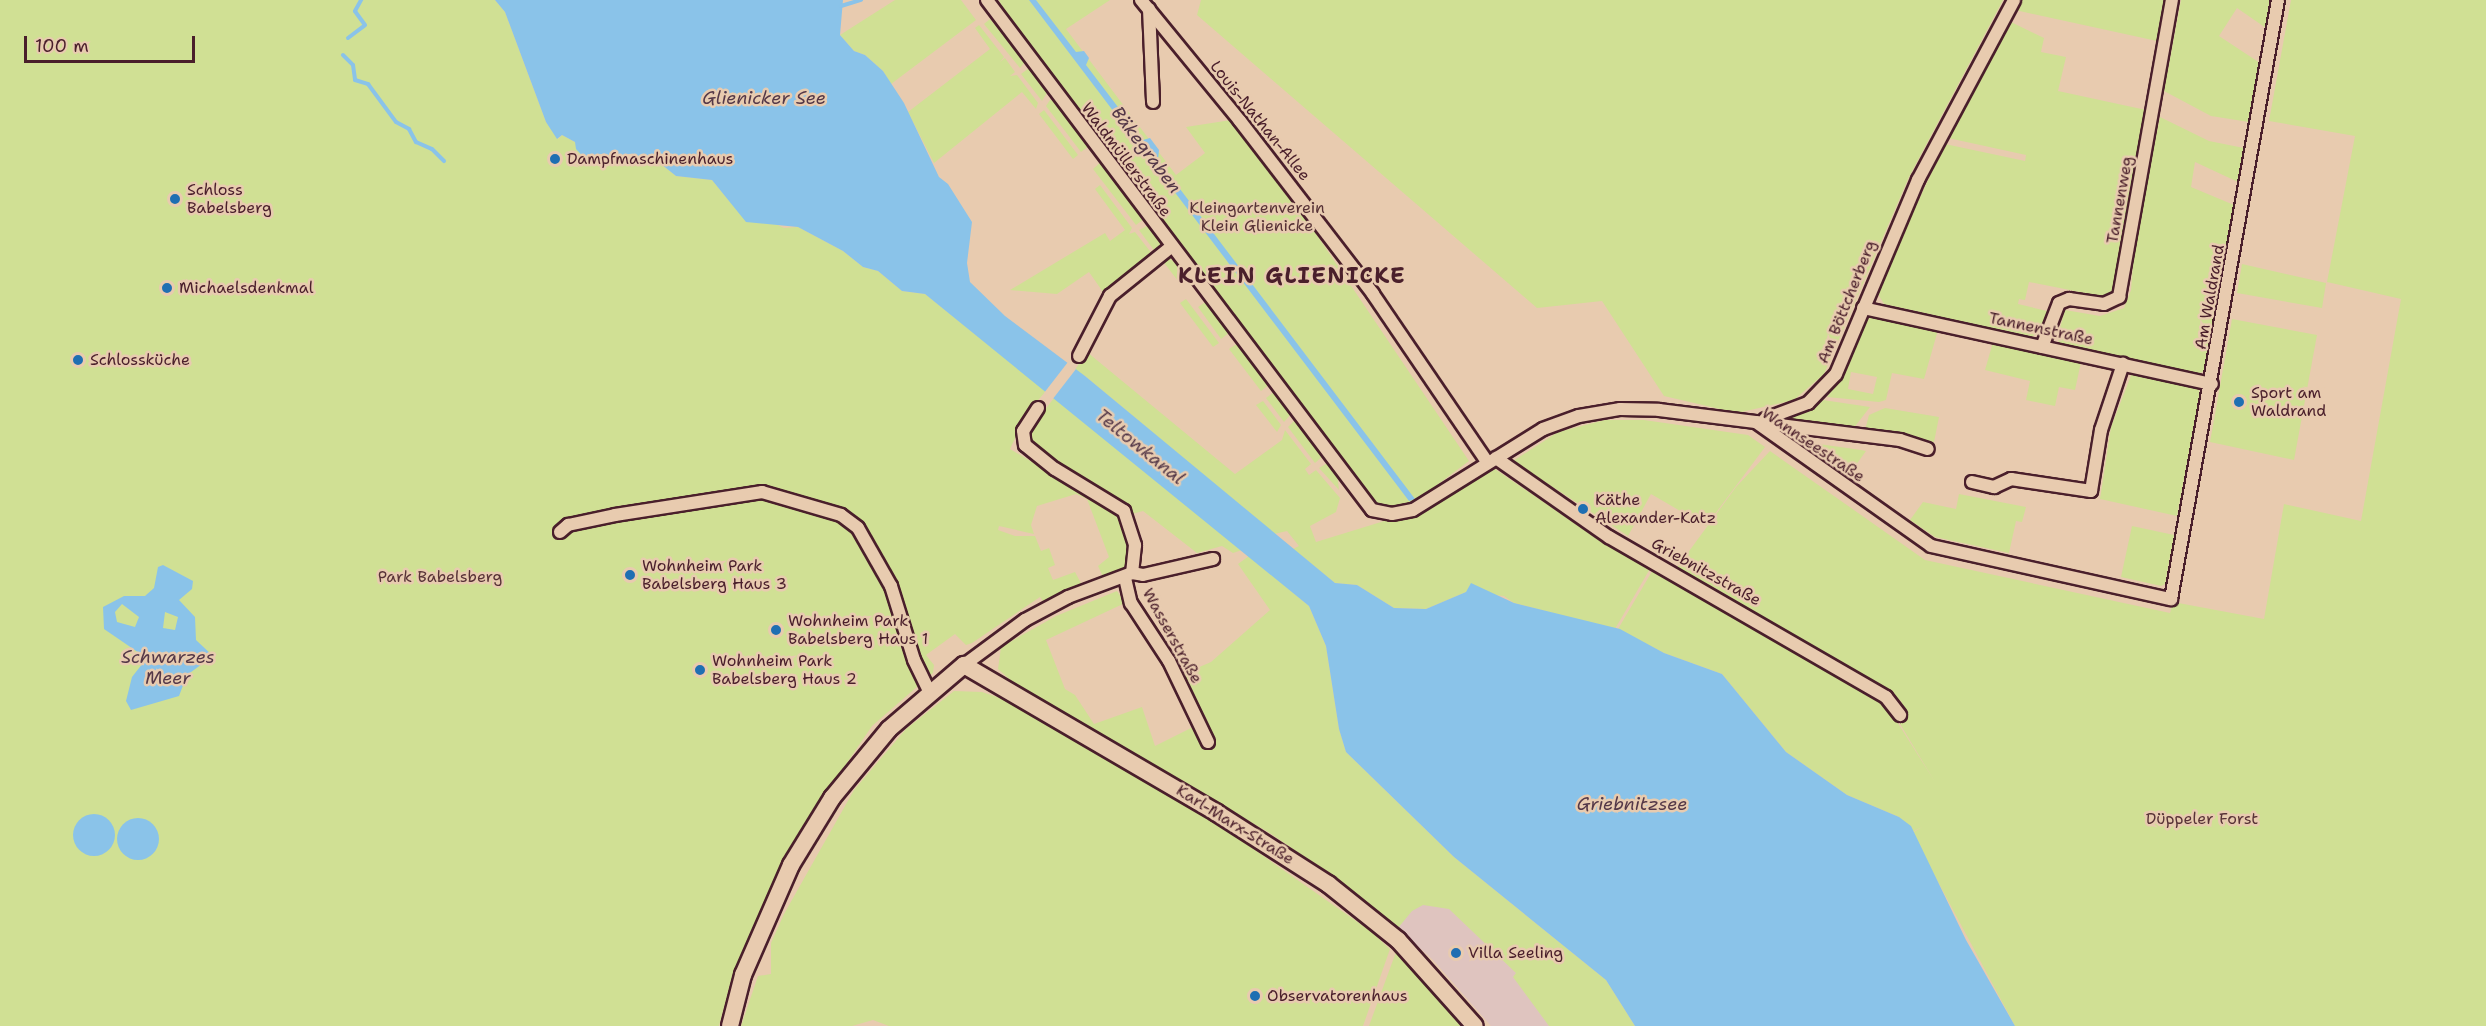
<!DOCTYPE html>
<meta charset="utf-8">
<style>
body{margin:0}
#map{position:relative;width:2486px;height:1026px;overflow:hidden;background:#e8cbaf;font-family:"Shantell Sans",sans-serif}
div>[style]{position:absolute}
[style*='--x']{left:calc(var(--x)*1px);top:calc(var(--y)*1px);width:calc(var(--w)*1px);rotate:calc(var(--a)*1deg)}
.built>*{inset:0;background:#dfc4bf}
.green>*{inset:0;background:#d0e094}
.water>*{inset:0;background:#8ac3e9}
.round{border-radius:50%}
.pier>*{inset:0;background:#e8cbaf}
.stream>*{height:4px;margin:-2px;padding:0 2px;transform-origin:2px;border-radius:2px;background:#8ac3e9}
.roads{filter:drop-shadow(2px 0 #4a1f2b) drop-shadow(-2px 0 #4a1f2b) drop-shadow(0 2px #4a1f2b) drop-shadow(0 -2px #4a1f2b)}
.street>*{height:12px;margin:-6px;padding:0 6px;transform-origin:6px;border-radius:6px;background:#e8cbaf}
.secondary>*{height:16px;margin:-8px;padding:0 8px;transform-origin:8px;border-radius:8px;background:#e8cbaf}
.dots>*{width:16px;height:16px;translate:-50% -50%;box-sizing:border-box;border:3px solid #e8cbaf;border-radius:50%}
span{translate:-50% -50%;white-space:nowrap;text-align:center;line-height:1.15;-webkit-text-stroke:5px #e8cbaf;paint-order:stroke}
.street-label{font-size:16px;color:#4a1f2b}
.poi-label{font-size:16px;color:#4a1f2b}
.left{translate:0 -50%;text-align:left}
.park-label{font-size:16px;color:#573236}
.water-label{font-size:18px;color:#543848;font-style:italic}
.district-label{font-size:22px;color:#4a1f2b;font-weight:700;letter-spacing:1.5px}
.scale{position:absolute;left:24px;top:36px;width:171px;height:27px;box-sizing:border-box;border:3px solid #4a1f2b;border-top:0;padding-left:8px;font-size:18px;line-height:21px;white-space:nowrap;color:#4a1f2b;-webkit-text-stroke:4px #e8cbaf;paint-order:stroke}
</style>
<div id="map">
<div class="built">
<div style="clip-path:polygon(1420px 869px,1565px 1026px,1491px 1026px,1433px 960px,1378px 911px)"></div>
</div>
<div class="green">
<div style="clip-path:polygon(0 0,495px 0,505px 12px,546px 122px,558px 139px,562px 135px,575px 142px,590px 164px,621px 156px,656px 160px,676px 176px,712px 180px,730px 202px,784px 228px,798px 227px,843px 251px,863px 267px,878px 271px,902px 291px,925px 294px,1046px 391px,1027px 413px,1010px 449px,1118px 512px,1128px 536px,1131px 565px,1105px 581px,1098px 566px,1109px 557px,1087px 499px,1076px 494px,1037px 506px,1031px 525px,1034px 534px,999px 526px,998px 530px,1015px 536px,1035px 536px,1041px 551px,1049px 548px,1055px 565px,1048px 568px,1053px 580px,1075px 572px,1083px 587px,1046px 605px,1040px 597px,972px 643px,966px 645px,955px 634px,926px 655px,934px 665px,933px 673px,872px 726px,794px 841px,731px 981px,719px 1026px,0 1026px)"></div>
<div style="clip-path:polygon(895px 0,961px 0,976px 20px,891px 84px,883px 71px,865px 55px,854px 51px,840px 35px)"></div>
<div style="clip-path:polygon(999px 0,1110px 0,1066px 29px,1176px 175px,1205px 153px,1186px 127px,1231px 120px,1294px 201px,1469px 461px,1421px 497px,1423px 501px,1393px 509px,1375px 504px,1006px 16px)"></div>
<div style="clip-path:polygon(1201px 0,2003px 0,1909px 177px,1824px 374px,1794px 400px,1737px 413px,1664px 396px,1602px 301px,1537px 308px,1197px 15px)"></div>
<div style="clip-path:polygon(2019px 0,2166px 0,2157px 41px,2015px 10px)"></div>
<div style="clip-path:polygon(2181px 0,2271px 0,2266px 28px,2237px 8px,2219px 36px,2260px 63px,2249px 122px,2211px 116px,2164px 91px)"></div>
<div style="clip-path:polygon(2291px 0,2486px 0,2486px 1026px,2015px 1026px,1912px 833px,1922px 827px,1912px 832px,1899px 817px,1847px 795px,1786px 752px,1722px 674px,1664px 653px,1618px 629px,1654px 568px,1884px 701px,1935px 782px,1900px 724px,1905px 712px,1901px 701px,1717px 589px,1676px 569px,1736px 487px,1770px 451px,1925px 560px,2170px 613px,2173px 602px,2264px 619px,2284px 504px,2361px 521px,2401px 299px,2327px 282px,2355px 136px,2269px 121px)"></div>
<div style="clip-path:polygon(990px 19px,1025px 62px,1020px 68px,984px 24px)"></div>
<div style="clip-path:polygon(2009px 21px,2044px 38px,2041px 52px,2066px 57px,2058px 91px,2146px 110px,2113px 292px,2105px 297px,2029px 282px,2025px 300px,2019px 299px,2018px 304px,2047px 311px,2038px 334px,2030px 337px,1884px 304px,1876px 291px,1945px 144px,2025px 161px,2026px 155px,1948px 138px)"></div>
<div style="clip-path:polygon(979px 25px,1004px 57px,1000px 62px,1005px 58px,1015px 72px,1010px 76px,1017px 75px,1038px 103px,1036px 109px,1022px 92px,934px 163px,908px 112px,990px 49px,975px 28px)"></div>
<div style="clip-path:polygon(1029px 68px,1048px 91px,1042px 101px,1021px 74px)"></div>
<div style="clip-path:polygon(1050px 100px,1055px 101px,1089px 146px,1081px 152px,1046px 106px)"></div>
<div style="clip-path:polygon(1044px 110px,1078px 155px,1073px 159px,1039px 114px)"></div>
<div style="clip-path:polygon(2160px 117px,2209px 141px,2244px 148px,2238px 182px,2195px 162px,2191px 187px,2234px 205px,2204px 371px,2198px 374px,2060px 344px,2057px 338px,2065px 310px,2100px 316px,2124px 308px,2131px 290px,2135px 237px)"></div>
<div style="clip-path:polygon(1101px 162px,1144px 219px,1136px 225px,1093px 169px)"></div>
<div style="clip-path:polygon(1100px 185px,1132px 228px,1129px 234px,1135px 232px,1153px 255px,1103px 292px,1089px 272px,1057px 294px,1010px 290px,1105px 233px,1110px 241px,1125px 230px,1095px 189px)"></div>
<div style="clip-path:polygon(1149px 225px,1164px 245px,1156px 253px,1139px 230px)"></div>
<div style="clip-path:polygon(1169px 257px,1188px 277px,1181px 285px,1162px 260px)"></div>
<div style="clip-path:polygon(2242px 264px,2326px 283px,2322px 308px,2237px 293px)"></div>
<div style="clip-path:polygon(1186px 299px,1219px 343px,1213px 347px,1180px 303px)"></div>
<div style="clip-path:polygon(1207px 301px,1230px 332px,1221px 339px,1198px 307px)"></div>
<div style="clip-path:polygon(evenodd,1872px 315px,1938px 330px,1924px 379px,1892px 373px,1886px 400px,1879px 402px,1827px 397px,1844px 372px,1864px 320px,1872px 315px,1851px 372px,1877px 377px,1873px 394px,1848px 389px,1851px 372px)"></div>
<div style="clip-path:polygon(2232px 319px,2317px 335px,2294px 460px,2210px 442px)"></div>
<div style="clip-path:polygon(1993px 342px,2081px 362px,2075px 390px,2059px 387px,2055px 406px,2026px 400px,2030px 381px,1985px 370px)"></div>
<div style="clip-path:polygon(1238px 343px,1270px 384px,1261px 391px,1229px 349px)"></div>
<div style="clip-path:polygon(1087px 352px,1235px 474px,1282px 440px,1285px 430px,1311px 464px,1305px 469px,1309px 475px,1316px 470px,1340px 498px,1336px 512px,1310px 526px,1316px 542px,1394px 518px,1415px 516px,1495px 469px,1593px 536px,1651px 567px,1615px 629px,1514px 603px,1504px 596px,1466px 592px,1426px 609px,1394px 608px,1357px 585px,1335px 583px,1293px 549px,1299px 546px,1287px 531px,1274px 534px,1085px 376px,1077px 374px,1074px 371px)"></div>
<div style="clip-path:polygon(2132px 373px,2197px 387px,2200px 393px,2177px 516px,2100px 499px,2111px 427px)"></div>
<div style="clip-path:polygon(1274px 392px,1292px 413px,1284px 422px,1266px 398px)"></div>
<div style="clip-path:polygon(1054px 398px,1242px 550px,1233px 553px,1222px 546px,1197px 553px,1143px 511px,1132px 514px,1115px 497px,1059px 466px,1029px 437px,1033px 425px)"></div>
<div style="clip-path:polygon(1823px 400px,1870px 407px,1853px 429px,1781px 420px,1802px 414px)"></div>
<div style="clip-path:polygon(1263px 401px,1281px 425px,1277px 432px,1256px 405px)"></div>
<div style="clip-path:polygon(1885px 408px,1939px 417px,1934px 442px,1865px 430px,1869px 415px)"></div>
<div style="clip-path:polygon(1295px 420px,1324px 455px,1315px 463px,1288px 427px)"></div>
<div style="clip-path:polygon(1605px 420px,1644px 420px,1748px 435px,1765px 447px,1706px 526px,1651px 494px,1628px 536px,1513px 461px,1558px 432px)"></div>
<div style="clip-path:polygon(1805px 442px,1861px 450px,1866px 451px,1848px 476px,1805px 446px)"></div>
<div style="clip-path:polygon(1329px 462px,1337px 474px,1339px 490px,1319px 468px)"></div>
<div style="clip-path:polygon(1959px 494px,2026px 507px,2022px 522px,2016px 521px,2009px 553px,1935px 537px,1910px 520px,1923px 502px,1956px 509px)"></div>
<div style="clip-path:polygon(2132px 526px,2174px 535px,2165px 584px,2161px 586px,2121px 577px)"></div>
<div style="clip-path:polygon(1249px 556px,1309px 606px,1326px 646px,1339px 729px,1346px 752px,1454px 857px,1606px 980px,1635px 1026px,1549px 1026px,1513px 977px,1516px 973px,1449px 909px,1423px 905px,1412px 911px,1398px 928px,1344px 884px,1268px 832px,1016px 685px,998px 669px,1001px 647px,1056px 616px,1117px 591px,1125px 603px,1046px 640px,1065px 689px,1075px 695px,1094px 724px,1142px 707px,1155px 746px,1207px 720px,1183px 674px,1211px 662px,1270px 610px,1238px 564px)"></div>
<div style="clip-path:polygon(954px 691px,982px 692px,1000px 698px,1209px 818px,1369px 930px,1390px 949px,1363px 1026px,889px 1026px,873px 1020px,852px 1026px,741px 1026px,758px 976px,771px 974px,771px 943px,784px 914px,854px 790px,906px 729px)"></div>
<div style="clip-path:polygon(1396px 952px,1430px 986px,1464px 1026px,1369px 1026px)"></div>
</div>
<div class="water">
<div style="clip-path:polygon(495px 0,843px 0,840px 35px,854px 51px,865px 55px,883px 71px,904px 103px,939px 177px,948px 184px,972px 222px,967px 263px,970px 282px,1005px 316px,1085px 376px,1335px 583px,1357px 585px,1394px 608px,1426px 609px,1466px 592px,1471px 583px,1514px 603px,1620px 629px,1664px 653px,1722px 674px,1786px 752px,1847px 795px,1899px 817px,1911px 826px,1966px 940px,2015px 1026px,1635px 1026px,1606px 980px,1454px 857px,1346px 752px,1339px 729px,1326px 646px,1309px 606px,925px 294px,902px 291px,878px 271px,863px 267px,843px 251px,798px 227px,746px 222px,712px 180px,676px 176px,656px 160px,621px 156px,590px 164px,576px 149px,575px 142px,562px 135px,557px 139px,546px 122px,505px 12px)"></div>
<div style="clip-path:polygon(1029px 0,1036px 0,1076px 52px,1084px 51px,1089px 58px,1086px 65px,1143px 140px,1150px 138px,1159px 150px,1158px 160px,1415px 499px,1409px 501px)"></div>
<div style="clip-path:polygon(evenodd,163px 565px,193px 581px,192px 589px,179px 600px,195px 617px,196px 640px,213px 656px,187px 675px,179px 696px,131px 710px,126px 701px,132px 677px,143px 663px,142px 655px,104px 629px,103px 607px,124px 596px,145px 596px,154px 588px,158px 567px,163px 565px,122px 604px,139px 617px,135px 627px,117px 622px,115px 612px,122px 604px,163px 565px,165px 612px,178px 617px,175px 630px,163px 628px,165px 612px)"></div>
<div class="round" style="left:73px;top:814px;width:42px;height:42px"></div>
<div class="round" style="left:117px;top:818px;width:42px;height:42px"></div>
</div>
<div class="pier">
<div style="clip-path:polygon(1068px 362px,1076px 369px,1052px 400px,1044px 393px)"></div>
</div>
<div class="stream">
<div style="--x:841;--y:6;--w:21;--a:-17"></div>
<div style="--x:348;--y:38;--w:21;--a:-37"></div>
<div style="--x:365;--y:25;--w:17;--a:-126"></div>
<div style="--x:355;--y:11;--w:13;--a:-61"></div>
<div style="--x:343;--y:55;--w:14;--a:45"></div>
<div style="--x:353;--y:65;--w:15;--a:82"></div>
<div style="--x:355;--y:80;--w:14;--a:17"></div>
<div style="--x:368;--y:84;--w:47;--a:53.6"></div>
<div style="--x:396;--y:122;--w:15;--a:28"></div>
<div style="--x:409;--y:129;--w:15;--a:62"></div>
<div style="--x:416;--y:142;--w:17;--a:24"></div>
<div style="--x:432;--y:149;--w:17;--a:45"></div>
</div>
<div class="roads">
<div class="street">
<div style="--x:987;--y:0;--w:639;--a:52.95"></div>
<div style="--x:1372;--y:510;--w:20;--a:11"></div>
<div style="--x:1392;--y:514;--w:21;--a:-11"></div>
<div style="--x:1413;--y:510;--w:153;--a:-31.9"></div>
<div style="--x:1543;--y:429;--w:38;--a:-20"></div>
<div style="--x:1579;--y:416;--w:42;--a:-9.7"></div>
<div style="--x:1620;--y:409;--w:39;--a:1"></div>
<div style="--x:1659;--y:410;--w:243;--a:7.1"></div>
<div style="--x:1900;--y:440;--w:29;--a:18"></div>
<div style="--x:1141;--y:0;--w:156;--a:50.7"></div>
<div style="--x:1240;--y:121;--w:218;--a:52.4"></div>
<div style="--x:1373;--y:294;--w:204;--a:55.8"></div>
<div style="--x:1149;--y:9;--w:93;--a:87.5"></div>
<div style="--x:1863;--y:308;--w:357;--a:12.3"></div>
<div style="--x:2042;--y:347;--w:47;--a:-68.9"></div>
<div style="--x:2059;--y:303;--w:11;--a:-22"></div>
<div style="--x:2069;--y:299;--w:35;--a:8"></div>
<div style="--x:2104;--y:304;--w:17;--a:-25"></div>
<div style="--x:2119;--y:297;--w:302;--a:-79.9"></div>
<div style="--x:1079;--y:356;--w:68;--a:-62.7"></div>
<div style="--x:1110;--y:296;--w:78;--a:-38.8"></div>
<div style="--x:1038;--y:408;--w:27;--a:123"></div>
<div style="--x:1023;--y:431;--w:14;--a:82"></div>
<div style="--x:1025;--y:445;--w:38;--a:39"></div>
<div style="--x:1055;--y:469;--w:81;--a:31.3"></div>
<div style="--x:1124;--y:511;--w:36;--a:72"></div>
<div style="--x:1135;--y:545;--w:28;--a:96"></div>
<div style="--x:1765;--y:419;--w:46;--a:-20.4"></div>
<div style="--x:1808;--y:403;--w:40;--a:-46"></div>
<div style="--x:1836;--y:374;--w:211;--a:-67.1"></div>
<div style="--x:1918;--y:180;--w:204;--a:-61.9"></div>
<div style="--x:1756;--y:422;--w:214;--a:35.3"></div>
<div style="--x:1931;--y:546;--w:246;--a:12.5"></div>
<div style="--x:2171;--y:599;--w:608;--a:-79.87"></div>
<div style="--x:1496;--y:458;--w:138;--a:35"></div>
<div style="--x:1609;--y:537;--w:320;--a:30"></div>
<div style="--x:1886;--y:697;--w:23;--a:52"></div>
<div style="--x:1972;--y:482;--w:23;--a:13"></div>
<div style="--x:1994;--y:487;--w:19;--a:-25"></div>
<div style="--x:2011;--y:479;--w:81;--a:8.5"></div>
<div style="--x:2091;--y:491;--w:62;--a:-80.7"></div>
<div style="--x:2101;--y:430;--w:70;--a:-71.6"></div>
<div style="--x:560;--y:532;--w:11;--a:-41"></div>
<div style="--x:568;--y:525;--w:48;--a:-12"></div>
<div style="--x:615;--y:515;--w:149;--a:-8.9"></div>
<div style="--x:762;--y:492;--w:82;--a:16.2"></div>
<div style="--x:841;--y:515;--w:21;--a:37"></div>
<div style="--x:858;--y:528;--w:67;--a:60.4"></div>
<div style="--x:891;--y:586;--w:77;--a:72.7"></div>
<div style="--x:914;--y:660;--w:37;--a:64"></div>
<div style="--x:1125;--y:578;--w:26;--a:77"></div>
<div style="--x:1131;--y:603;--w:69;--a:56.8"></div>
<div style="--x:1169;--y:661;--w:90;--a:64.3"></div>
<div style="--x:964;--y:665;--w:76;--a:-36.4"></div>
<div style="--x:1025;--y:620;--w:49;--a:-28.1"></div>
<div style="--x:1068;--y:597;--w:68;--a:-20.6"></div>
<div style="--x:1132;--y:573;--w:11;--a:10"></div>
<div style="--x:1143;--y:575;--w:72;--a:-12.9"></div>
</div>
<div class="secondary">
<div style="--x:730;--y:1026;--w:53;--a:-75.7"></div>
<div style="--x:743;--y:975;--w:120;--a:-66.4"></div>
<div style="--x:791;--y:865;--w:79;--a:-58.5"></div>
<div style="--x:832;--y:798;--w:89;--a:-50.4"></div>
<div style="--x:889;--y:729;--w:99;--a:-40.5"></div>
<div style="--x:964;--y:665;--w:293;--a:30.3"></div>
<div style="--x:1217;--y:813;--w:132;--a:32.6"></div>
<div style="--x:1328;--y:884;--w:90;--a:38.7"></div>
<div style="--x:1398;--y:940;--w:115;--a:48.2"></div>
</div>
</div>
<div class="dots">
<div style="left:555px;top:159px;background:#1f6fb2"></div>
<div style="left:175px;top:199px;background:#1f6fb2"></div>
<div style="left:167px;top:288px;background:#1f6fb2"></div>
<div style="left:78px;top:360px;background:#1f6fb2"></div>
<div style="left:2239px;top:402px;background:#1f6fb2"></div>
<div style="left:1583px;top:509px;background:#1f6fb2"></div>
<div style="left:630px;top:575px;background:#1f6fb2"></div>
<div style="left:776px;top:630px;background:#1f6fb2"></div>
<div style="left:700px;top:670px;background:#1f6fb2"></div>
<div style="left:1456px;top:953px;background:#1f6fb2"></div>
<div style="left:1255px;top:996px;background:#1f6fb2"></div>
</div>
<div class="street-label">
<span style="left:1260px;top:121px;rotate:51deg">Louis-Nathan-Allee</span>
<span style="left:1126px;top:160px;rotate:53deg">Waldmüllerstraße</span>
<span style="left:2120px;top:200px;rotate:-80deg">Tannenweg</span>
<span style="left:2210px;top:297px;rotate:-80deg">Am Waldrand</span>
<span style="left:1847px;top:302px;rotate:-68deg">Am Böttcherberg</span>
<span style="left:2041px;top:329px;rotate:12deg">Tannenstraße</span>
<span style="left:1813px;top:445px;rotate:34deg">Wannseestraße</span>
<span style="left:1706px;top:572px;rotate:29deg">Griebnitzstraße</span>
<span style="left:1172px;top:636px;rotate:61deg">Wasserstraße</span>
<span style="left:1235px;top:825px;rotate:32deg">Karl-Marx-Straße</span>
</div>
<div class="poi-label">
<span class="left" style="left:567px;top:159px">Dampfmaschinenhaus</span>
<span class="left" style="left:187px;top:199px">Schloss<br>Babelsberg</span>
<span class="left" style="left:179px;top:288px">Michaelsdenkmal</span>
<span class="left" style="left:90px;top:360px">Schlossküche</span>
<span class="left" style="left:2251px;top:402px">Sport am<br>Waldrand</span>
<span class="left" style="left:1595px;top:509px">Käthe<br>Alexander-Katz</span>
<span class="left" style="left:642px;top:575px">Wohnheim Park<br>Babelsberg Haus 3</span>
<span class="left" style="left:788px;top:630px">Wohnheim Park<br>Babelsberg Haus 1</span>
<span class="left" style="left:712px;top:670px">Wohnheim Park<br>Babelsberg Haus 2</span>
<span class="left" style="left:1468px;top:953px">Villa Seeling</span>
<span class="left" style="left:1267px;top:996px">Observatorenhaus</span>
</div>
<div class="park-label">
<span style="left:1257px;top:217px">Kleingartenverein<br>Klein Glienicke</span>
<span style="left:440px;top:577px">Park Babelsberg</span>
<span style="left:2202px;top:819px">Düppeler Forst</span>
</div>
<div class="water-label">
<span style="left:764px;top:98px">Glienicker See</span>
<span style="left:1146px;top:150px;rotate:53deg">Bäkegraben</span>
<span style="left:1140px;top:447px;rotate:39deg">Teltowkanal</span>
<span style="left:168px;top:668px">Schwarzes<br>Meer</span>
<span style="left:1632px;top:804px">Griebnitzsee</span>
</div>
<div class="district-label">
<span style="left:1292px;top:276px">KLEIN GLIENICKE</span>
</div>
<div class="scale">100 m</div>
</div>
